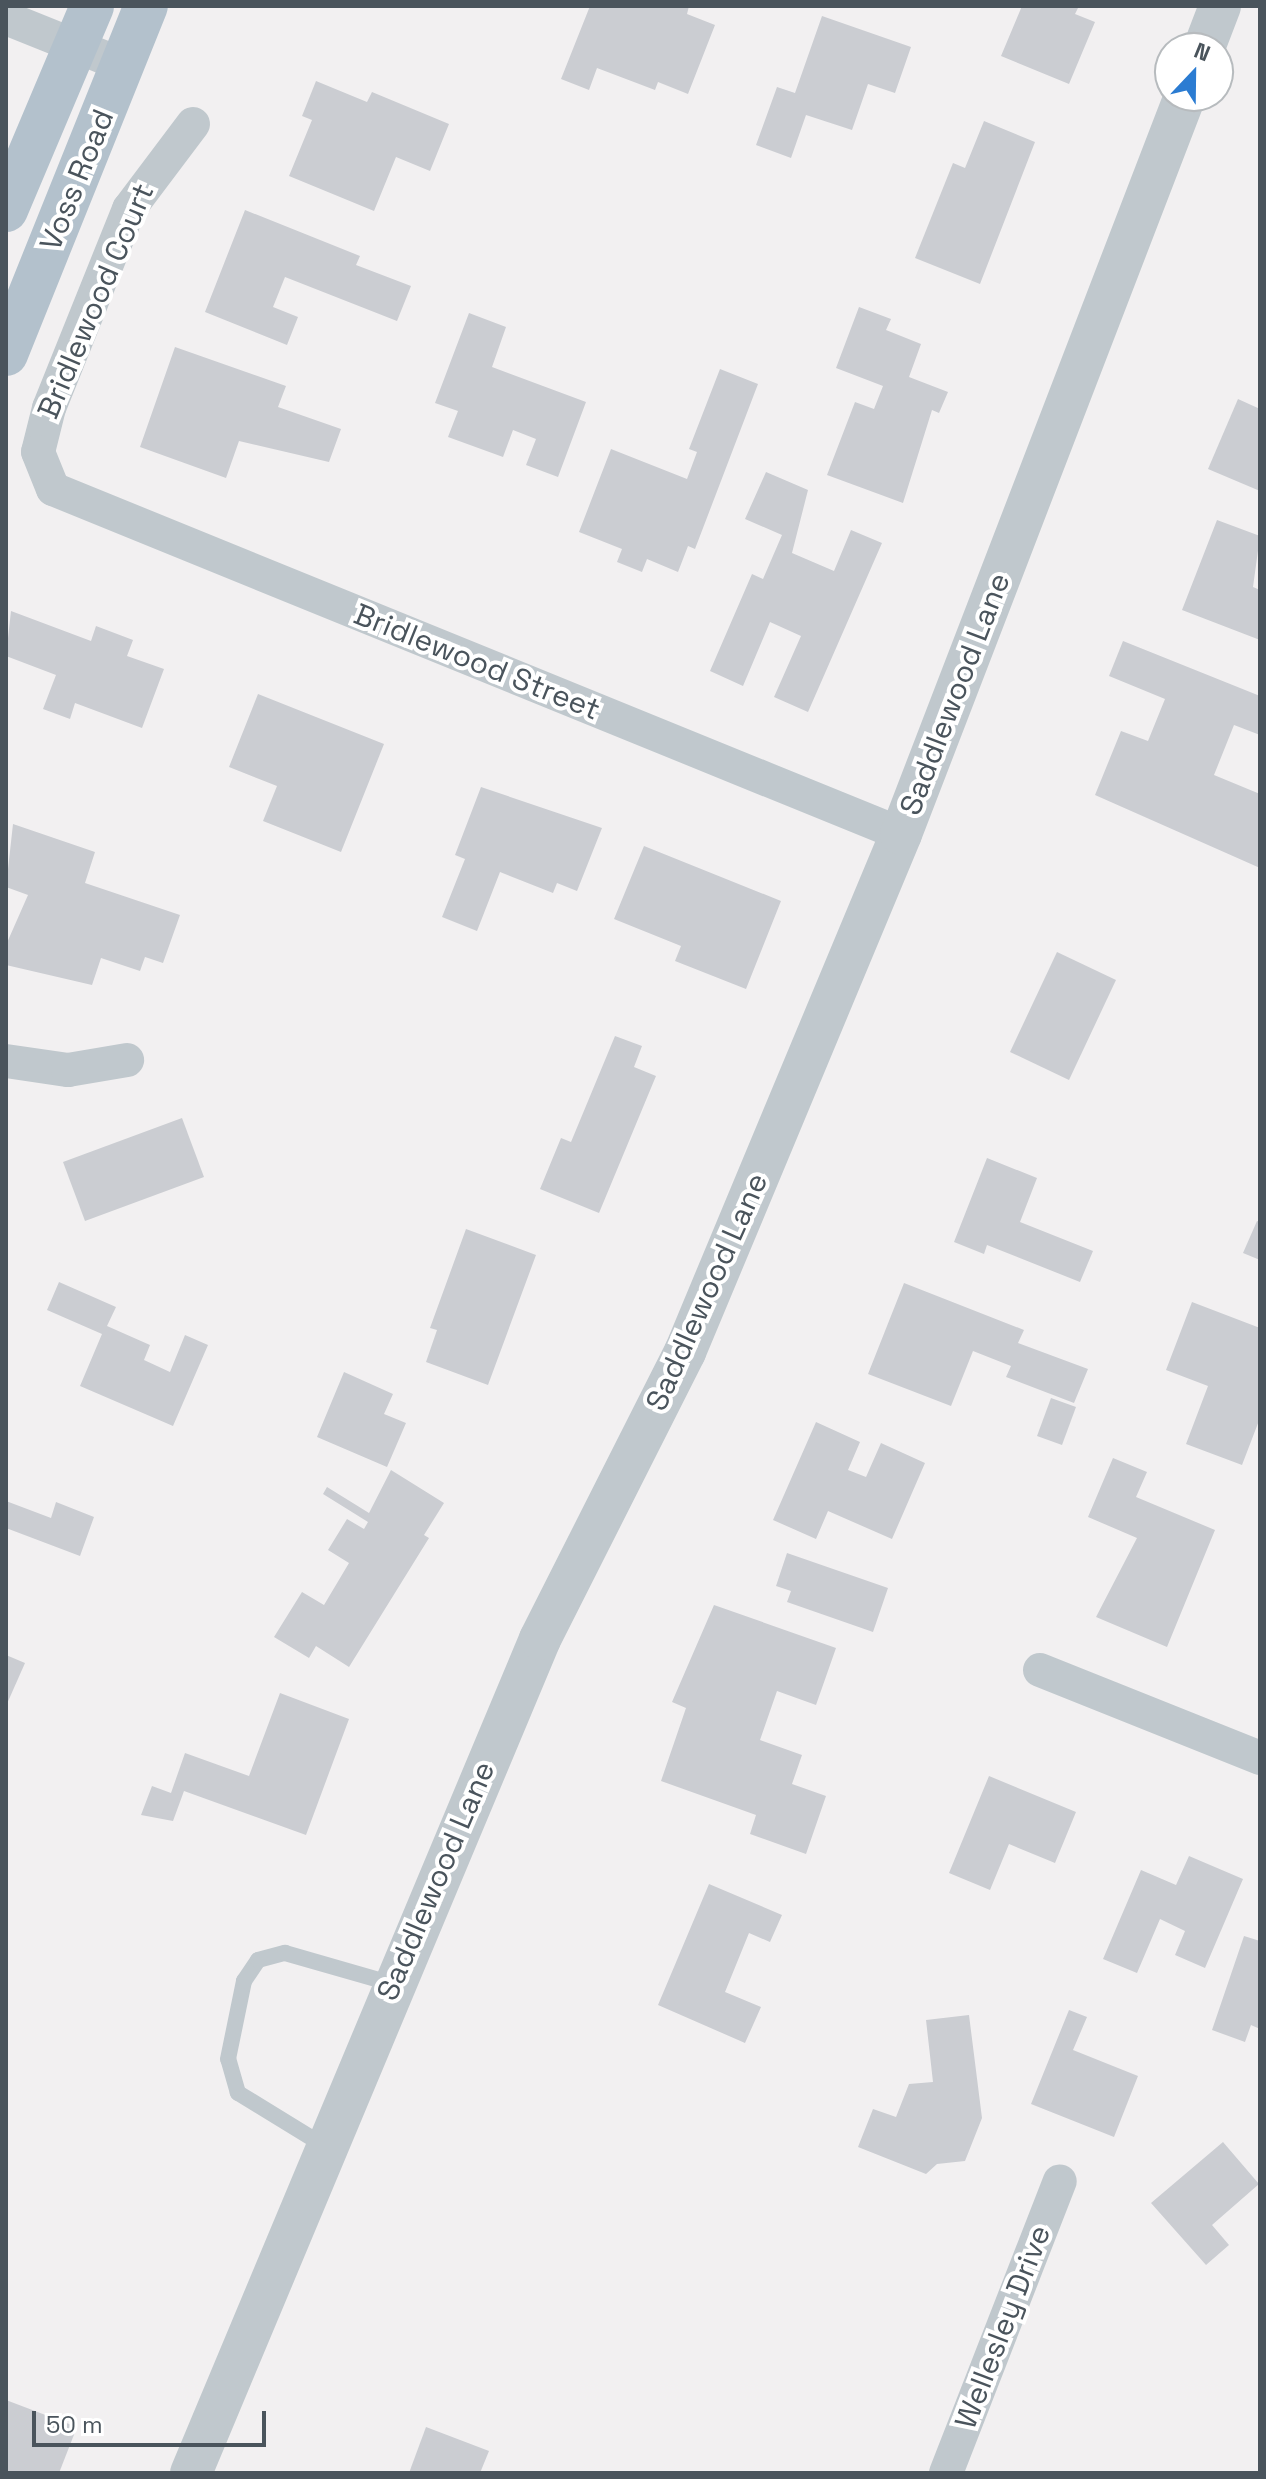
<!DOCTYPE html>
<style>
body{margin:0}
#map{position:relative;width:1266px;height:2479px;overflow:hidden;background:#f2f0f1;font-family:"Space Grotesk",sans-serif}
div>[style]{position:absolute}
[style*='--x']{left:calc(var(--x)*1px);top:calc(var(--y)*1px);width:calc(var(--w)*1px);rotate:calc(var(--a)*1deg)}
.building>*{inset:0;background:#cbcdd2}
.service>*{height:16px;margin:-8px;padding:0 8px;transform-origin:8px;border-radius:8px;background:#c0c8cd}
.minor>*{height:34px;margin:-17px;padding:0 17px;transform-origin:17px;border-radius:17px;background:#c0c8cd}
.tertiary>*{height:42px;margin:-21px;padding:0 21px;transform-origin:21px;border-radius:21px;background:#c0c8cd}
.primary>*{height:44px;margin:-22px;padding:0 22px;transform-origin:22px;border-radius:22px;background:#b3c1cc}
span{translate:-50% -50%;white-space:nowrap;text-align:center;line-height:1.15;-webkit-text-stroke:8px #fff;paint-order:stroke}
.street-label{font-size:30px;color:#4a545c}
.frame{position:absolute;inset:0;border:8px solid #4a545c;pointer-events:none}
.north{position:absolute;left:1154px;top:32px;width:80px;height:80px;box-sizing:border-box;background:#fff;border:2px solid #b7bbbe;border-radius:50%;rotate:22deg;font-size:22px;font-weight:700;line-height:32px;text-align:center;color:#4a545c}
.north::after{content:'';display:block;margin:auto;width:28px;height:36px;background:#2b7cd2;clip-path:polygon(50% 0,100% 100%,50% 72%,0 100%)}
.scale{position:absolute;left:32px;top:2411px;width:234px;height:36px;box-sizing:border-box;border:4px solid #4a545c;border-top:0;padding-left:10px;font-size:24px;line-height:28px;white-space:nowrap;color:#4a545c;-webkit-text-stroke:6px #fff;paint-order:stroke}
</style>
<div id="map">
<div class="building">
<div style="clip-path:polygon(590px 6px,689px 6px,687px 14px,715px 25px,688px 94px,658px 82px,655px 90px,597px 68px,589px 90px,561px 79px)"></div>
<div style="clip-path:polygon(1022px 6px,1079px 6px,1075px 14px,1095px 22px,1069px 84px,1001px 56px)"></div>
<div style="clip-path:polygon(822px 16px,911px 47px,895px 93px,868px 84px,852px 130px,806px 115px,791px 158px,756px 145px,777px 87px,795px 93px)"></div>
<div style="clip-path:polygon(316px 81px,367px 102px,372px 92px,449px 124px,430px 171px,396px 157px,374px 211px,289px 176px,312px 120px,302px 116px)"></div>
<div style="clip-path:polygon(984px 121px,1035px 142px,980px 284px,915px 258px,953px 163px,965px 168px)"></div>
<div style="clip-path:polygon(245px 210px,360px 256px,356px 265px,411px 286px,397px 321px,285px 277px,273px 307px,298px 317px,287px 345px,205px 312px)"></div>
<div style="clip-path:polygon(859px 307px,891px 319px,886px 330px,921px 344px,909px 377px,948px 392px,939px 413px,932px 410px,903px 503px,827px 475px,855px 402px,874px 409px,883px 386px,836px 368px)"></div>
<div style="clip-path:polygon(469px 313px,506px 327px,492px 367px,586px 402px,558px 477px,526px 465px,536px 439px,513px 430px,503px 457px,448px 437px,458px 411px,435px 403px)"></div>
<div style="clip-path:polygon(175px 347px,286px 386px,278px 407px,341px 429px,329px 462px,239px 441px,226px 478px,140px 447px)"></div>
<div style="clip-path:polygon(720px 369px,758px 384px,695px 549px,688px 546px,678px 572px,647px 559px,642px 572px,617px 562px,622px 549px,579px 532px,611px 449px,687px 479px,697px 452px,689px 449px)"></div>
<div style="clip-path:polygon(1238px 399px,1260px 409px,1260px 491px,1208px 469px)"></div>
<div style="clip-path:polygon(766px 472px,808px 490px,792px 553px,834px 571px,851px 530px,882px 543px,808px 712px,774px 697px,801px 636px,770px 622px,743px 686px,710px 671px,752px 574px,763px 579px,782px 535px,745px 519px)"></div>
<div style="clip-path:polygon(1217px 520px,1260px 536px,1253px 587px,1260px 590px,1260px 640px,1182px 610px)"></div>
<div style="clip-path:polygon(11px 611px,91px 641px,96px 626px,133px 640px,127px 656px,164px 669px,142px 728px,75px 703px,70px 719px,43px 709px,56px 675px,6px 656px)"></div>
<div style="clip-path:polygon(1123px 641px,1260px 696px,1260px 735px,1234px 725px,1214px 775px,1260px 794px,1260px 868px,1095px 795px,1121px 731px,1148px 741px,1165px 699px,1109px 676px)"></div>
<div style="clip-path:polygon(258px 694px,384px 744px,341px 852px,263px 821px,277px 786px,229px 767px)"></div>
<div style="clip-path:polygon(481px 787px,602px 828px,577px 891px,557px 883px,553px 893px,500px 872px,477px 931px,442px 917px,465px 859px,455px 855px)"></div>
<div style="clip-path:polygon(13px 824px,95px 852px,85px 883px,180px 915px,163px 963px,145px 957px,140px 971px,101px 958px,92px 985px,6px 965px,6px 945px,28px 895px,6px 887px)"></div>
<div style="clip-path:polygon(644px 846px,781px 901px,746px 989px,675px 961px,681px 946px,614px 919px)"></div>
<div style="clip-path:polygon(1057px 952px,1116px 980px,1069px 1080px,1010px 1052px)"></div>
<div style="clip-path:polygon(615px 1036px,642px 1046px,634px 1067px,656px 1076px,599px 1213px,540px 1189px,561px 1138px,571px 1142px)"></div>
<div style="clip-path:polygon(182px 1118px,204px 1177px,85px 1221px,63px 1162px)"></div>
<div style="clip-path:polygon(987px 1158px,1037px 1178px,1020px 1222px,1093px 1251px,1080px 1282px,987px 1245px,984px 1254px,954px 1242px)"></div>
<div style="clip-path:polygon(1257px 1221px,1260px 1222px,1260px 1260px,1243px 1253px)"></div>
<div style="clip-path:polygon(466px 1229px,536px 1255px,488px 1385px,426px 1362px,437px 1330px,430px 1328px)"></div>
<div style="clip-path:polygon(59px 1282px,116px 1307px,107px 1326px,150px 1345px,144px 1360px,170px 1372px,185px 1335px,208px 1345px,173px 1426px,80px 1386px,102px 1334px,47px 1310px)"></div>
<div style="clip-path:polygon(904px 1283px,1024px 1330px,1018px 1343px,1088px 1369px,1074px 1403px,1006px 1377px,1011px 1366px,973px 1351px,951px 1406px,868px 1374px)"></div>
<div style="clip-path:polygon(1192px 1302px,1260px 1328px,1260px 1418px,1242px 1465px,1186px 1444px,1208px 1386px,1166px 1370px)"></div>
<div style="clip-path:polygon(344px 1372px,393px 1394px,384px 1414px,406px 1423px,387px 1467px,317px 1437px)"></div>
<div style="clip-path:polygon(1051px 1398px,1076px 1407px,1062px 1445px,1037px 1436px)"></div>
<div style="clip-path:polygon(816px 1422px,860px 1442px,848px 1470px,866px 1477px,881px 1443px,925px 1463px,892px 1539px,828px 1511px,816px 1539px,773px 1520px)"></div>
<div style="clip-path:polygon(1113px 1458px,1147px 1472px,1136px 1497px,1215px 1530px,1167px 1647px,1096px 1617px,1137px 1538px,1088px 1517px)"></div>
<div style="clip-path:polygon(391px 1470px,444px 1503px,424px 1535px,429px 1538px,349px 1667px,316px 1646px,309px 1658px,274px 1637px,302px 1592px,324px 1605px,349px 1563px,328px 1550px,347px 1519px,364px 1529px,368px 1522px,323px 1494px,327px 1487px,369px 1513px)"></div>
<div style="clip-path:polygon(6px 1501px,51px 1518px,56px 1502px,94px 1517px,80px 1556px,6px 1528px)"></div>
<div style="clip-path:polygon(787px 1553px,888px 1588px,873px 1632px,787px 1602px,791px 1591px,776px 1586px)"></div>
<div style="clip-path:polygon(714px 1605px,836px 1648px,816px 1705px,777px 1691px,760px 1740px,802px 1755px,792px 1784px,826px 1796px,806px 1854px,750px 1834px,756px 1815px,661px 1781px,686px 1708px,672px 1702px)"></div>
<div style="clip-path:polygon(6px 1655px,25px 1663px,6px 1706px)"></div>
<div style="clip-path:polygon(280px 1693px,349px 1719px,306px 1835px,184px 1791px,173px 1821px,141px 1815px,152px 1786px,171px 1793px,185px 1753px,249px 1776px)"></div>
<div style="clip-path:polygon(989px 1776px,1076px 1812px,1055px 1863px,1009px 1844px,990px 1890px,949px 1873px)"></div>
<div style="clip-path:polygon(1189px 1856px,1243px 1879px,1205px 1968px,1175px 1955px,1185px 1931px,1160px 1919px,1137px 1973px,1103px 1959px,1141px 1870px,1176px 1885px)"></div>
<div style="clip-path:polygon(709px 1884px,782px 1915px,770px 1942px,749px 1933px,725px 1992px,761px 2007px,745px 2043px,658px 2005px)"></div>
<div style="clip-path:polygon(1244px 1936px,1260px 1941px,1260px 2029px,1251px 2025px,1245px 2042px,1212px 2030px)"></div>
<div style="clip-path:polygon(1069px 2010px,1087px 2017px,1073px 2050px,1138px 2076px,1114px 2137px,1031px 2104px)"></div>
<div style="clip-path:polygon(969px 2015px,982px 2118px,965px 2161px,937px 2164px,926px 2174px,858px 2147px,873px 2109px,896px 2117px,909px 2084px,933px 2082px,926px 2020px)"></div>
<div style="clip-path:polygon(1223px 2142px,1259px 2184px,1212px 2225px,1229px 2245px,1206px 2265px,1151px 2203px)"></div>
<div style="clip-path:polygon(6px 2400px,77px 2427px,59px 2473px,6px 2473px)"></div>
<div style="clip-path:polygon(426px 2427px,489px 2451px,480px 2473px,409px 2473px)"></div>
</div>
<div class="service">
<div style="--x:323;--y:2145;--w:100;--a:-148.5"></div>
<div style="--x:238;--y:2093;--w:35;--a:-106"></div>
<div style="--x:228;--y:2059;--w:80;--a:-78.4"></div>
<div style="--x:244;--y:1981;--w:25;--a:-56"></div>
<div style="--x:258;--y:1960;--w:28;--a:-15"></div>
<div style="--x:285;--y:1953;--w:112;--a:16"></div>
</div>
<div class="minor">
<div style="--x:6;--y:18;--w:126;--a:21.9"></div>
<div style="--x:193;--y:124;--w:106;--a:127"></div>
<div style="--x:129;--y:209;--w:214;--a:111.9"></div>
<div style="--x:49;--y:408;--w:45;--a:104"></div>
<div style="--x:38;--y:452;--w:40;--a:68"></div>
<div style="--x:53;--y:489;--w:915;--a:22.14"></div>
<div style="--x:6;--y:1061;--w:63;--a:8.3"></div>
<div style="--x:68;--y:1070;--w:60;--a:-9.6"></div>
<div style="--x:1040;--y:1670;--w:237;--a:21.8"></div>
<div style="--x:946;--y:2473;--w:313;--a:-68.7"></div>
</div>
<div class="tertiary">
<div style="--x:1204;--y:48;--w:45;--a:-69.1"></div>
<div style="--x:191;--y:2473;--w:904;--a:-67.29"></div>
<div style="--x:540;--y:1639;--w:322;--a:-63.2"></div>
<div style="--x:685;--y:1352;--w:561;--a:-67.36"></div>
<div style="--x:901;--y:834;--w:791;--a:-68.95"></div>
</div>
<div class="primary">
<div style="--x:6;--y:210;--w:221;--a:-67.1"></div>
<div style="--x:6;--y:354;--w:375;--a:-68.1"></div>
</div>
<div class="street-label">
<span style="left:77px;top:180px;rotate:-68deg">Voss Road</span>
<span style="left:96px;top:301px;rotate:-67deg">Bridlewood Court</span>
<span style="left:477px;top:662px;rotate:22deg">Bridlewood Street</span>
<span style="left:955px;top:694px;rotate:-69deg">Saddlewood Lane</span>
<span style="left:707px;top:1292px;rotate:-66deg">Saddlewood Lane</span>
<span style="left:436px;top:1881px;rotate:-67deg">Saddlewood Lane</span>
<span style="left:1003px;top:2327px;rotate:-69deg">Wellesley Drive</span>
</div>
<div class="frame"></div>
<div class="north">N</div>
<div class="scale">50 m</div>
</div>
